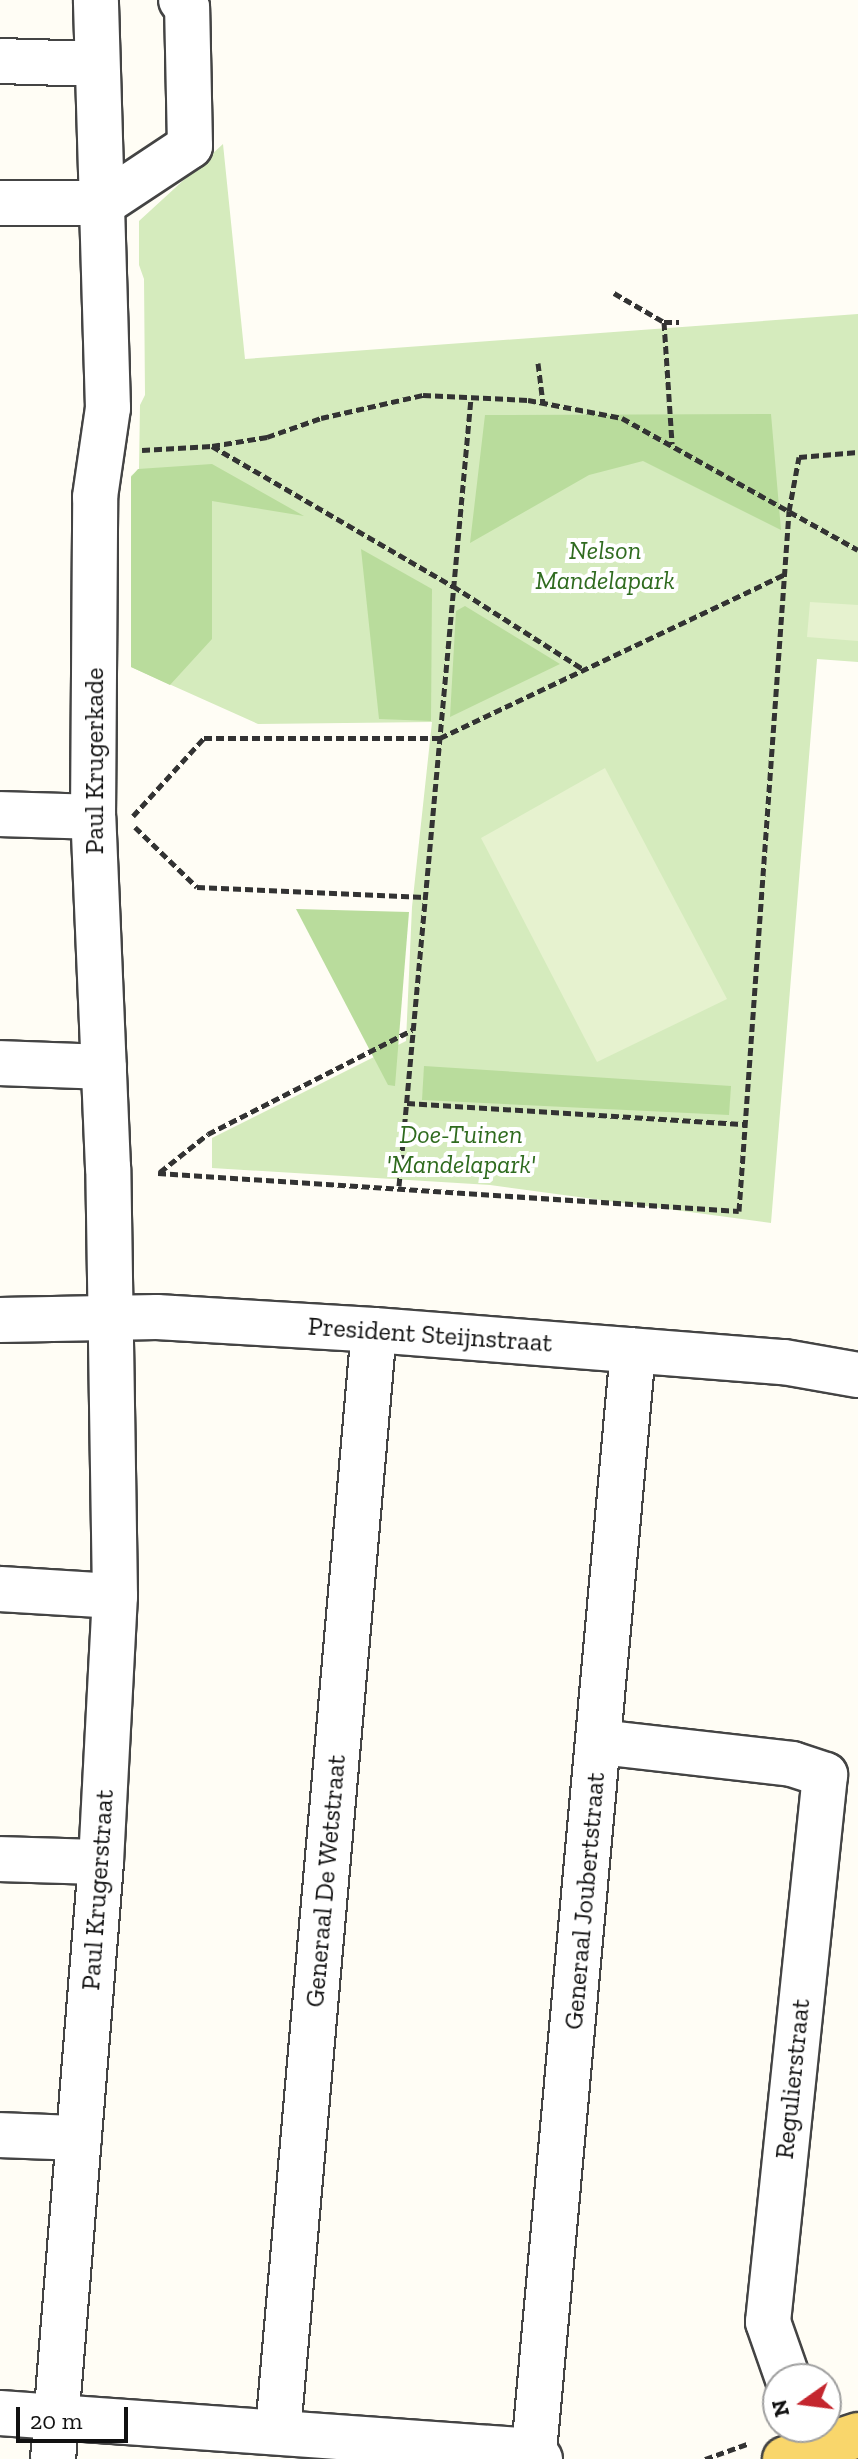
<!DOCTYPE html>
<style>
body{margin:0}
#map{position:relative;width:858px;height:2459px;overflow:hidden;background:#fffdf5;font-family:"Zilla Slab",serif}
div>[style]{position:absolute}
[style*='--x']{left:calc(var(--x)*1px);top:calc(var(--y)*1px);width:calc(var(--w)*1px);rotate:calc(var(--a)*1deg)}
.green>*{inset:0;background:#d5ebbd}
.forest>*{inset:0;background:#b9dc9c}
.pitch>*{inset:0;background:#e6f2cf}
.path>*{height:5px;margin-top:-2.5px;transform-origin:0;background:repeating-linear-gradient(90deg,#333 0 8px,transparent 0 12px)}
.roads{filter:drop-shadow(2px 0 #444) drop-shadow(-2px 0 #444) drop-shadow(0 2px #444) drop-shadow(0 -2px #444)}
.minor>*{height:44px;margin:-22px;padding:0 22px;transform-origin:22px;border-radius:22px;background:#fff}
.major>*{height:44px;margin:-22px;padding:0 22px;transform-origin:22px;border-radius:22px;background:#f9d66b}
span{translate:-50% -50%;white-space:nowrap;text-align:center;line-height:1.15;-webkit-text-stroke:8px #fff;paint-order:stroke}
.park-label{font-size:26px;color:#2f6b1f;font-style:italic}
.street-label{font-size:26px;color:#111}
.north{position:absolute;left:762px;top:2363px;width:80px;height:80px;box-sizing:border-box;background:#fff;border:2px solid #a0a0a0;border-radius:50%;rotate:256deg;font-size:22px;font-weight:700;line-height:32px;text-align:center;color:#111}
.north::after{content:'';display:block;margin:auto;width:28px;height:36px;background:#c4262e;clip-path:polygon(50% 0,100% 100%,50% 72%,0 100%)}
.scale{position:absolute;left:16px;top:2407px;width:112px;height:36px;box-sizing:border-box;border:4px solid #111;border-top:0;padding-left:10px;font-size:24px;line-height:28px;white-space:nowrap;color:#111;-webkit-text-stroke:6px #fff;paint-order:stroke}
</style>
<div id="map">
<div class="green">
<div style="clip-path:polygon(223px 144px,245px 359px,858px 314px,858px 662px,817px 659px,771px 1223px,490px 1185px,212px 1168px,212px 1138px,406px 1041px,412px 907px,432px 722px,258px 724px,131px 667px,131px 476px,139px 469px,140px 405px,145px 395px,144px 279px,139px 265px,139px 221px)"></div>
</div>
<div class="forest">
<div style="clip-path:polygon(771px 414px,781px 530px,643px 461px,589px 475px,470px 543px,485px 415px)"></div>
<div style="clip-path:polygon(212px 464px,304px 516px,212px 501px,212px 639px,170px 685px,131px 667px,131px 477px,138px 469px)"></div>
<div style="clip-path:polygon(361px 549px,432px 589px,431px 721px,379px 719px)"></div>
<div style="clip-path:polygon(465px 606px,560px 664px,450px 717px,456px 611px)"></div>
<div style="clip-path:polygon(296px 909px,409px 912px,395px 1086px,388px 1085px)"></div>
<div style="clip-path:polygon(424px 1066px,731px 1086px,729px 1115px,422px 1100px)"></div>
</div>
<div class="pitch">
<div style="clip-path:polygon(810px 602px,858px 605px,858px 641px,807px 637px)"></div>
<div style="clip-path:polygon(605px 768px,727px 999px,597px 1062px,481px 838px)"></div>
</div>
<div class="path">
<div style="--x:614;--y:293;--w:58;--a:30.1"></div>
<div style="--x:664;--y:322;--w:15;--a:0"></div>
<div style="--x:664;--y:322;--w:122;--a:86.2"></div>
<div style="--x:538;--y:363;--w:40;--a:82.9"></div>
<div style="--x:212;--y:446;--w:279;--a:30.2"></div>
<div style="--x:453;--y:586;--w:154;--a:32.6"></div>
<div style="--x:142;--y:450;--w:70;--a:-3.3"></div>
<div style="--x:212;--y:446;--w:56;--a:-9.3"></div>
<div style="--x:267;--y:437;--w:57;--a:-19.4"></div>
<div style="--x:321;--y:418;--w:105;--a:-12.7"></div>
<div style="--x:423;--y:395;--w:105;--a:2.7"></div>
<div style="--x:528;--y:400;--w:96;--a:10.8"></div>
<div style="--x:622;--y:418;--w:270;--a:29.2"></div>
<div style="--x:133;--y:816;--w:105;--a:-47.7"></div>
<div style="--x:204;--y:738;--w:236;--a:0"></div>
<div style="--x:440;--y:738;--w:381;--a:-25.4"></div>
<div style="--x:135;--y:827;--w:86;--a:44.1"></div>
<div style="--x:197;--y:887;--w:228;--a:2.5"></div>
<div style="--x:407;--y:1103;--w:339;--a:3.6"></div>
<div style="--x:160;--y:1172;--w:61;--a:-38.4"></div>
<div style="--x:208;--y:1134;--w:229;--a:-27"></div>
<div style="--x:158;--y:1173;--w:582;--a:3.74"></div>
<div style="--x:739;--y:1211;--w:702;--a:-85.91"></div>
<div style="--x:789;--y:511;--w:55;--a:-79.5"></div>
<div style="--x:799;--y:457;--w:59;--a:-4.8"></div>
<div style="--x:399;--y:1186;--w:791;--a:-84.78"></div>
<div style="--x:705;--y:2459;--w:45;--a:-19.7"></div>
</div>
<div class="roads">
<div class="minor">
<div style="--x:0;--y:61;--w:97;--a:1.8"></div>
<div style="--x:0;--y:203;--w:104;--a:0"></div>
<div style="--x:104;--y:203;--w:103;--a:-33.5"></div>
<div style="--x:190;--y:146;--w:139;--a:-91.2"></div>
<div style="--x:187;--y:7;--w:9;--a:-131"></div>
<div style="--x:0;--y:814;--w:93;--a:1.8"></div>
<div style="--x:0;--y:1063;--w:104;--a:2.2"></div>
<div style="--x:0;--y:1320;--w:157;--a:-1.1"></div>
<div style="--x:157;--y:1317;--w:217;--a:3.4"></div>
<div style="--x:374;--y:1330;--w:411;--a:4.5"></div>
<div style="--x:784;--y:1362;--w:75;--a:10"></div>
<div style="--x:0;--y:1589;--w:115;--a:3.5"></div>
<div style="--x:600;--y:1742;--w:193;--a:6.5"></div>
<div style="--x:792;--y:1764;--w:35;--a:18"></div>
<div style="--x:825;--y:1775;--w:550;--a:95.95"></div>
<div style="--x:768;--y:2322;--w:60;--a:70.7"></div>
<div style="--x:0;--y:1859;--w:101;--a:1.7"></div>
<div style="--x:0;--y:2135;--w:79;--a:2.2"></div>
<div style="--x:0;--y:2413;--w:535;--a:4.07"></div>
<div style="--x:534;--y:2451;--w:10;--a:53"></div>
<div style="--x:278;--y:2431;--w:1105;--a:-85.02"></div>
<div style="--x:534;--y:2451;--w:1105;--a:-84.86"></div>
<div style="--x:53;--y:2459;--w:599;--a:-85.4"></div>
<div style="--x:101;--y:1862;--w:266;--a:-87"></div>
<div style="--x:115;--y:1596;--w:428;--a:-90.9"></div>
<div style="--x:108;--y:1168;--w:351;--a:-92.4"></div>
<div style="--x:93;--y:817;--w:320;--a:-89.6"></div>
<div style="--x:95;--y:497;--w:90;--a:-81.7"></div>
<div style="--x:108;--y:408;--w:408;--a:-91.7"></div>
</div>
<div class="major">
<div style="--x:785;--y:2459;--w:77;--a:-18.2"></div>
</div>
</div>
<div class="park-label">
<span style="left:605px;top:566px">Nelson<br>Mandelapark</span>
<span style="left:461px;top:1150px">Doe-Tuinen<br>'Mandelapark'</span>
</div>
<div class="street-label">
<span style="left:95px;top:761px;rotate:-90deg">Paul Krugerkade</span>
<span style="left:430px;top:1335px;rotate:4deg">President Steijnstraat</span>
<span style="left:326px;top:1881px;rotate:-85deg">Generaal De Wetstraat</span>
<span style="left:98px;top:1890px;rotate:-86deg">Paul Krugerstraat</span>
<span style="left:585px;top:1901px;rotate:-85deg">Generaal Joubertstraat</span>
<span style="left:793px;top:2079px;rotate:-84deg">Regulierstraat</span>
</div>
<div class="north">N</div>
<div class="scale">20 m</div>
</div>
